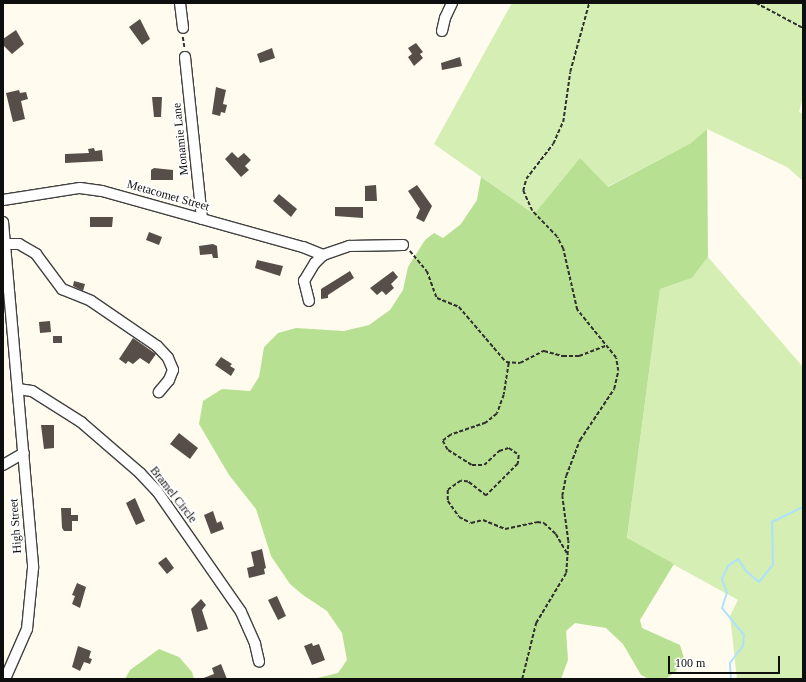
<!DOCTYPE html>
<style>
body{margin:0}
#map{position:relative;width:806px;height:682px;overflow:hidden;background:#fffbee;font-family:Georgia,serif}
div>[style]{position:absolute}
[style*='--x']{left:calc(var(--x)*1px);top:calc(var(--y)*1px);width:calc(var(--w)*1px);rotate:calc(var(--a)*1deg)}
.green>*{inset:0;background:#d4eeb4}
.forest>*{inset:0;background:#b8e092}
.stream>*{height:2px;margin:-1px;padding:0 1px;transform-origin:1px;border-radius:1px;background:#aee2fc}
.building>*{inset:0;background:#574e49}
.path>*{height:1.5px;margin-top:-0.75px;transform-origin:0;background:repeating-linear-gradient(90deg,#303030 0 4px,transparent 0 6px)}
.roads{filter:drop-shadow(1px 0 #414141) drop-shadow(-1px 0 #414141) drop-shadow(0 1px #414141) drop-shadow(0 -1px #414141)}
.minor>*{height:10px;margin:-5px;padding:0 5px;transform-origin:5px;border-radius:5px;background:#fff}
span{translate:-50% -50%;white-space:nowrap;text-align:center;line-height:1.15;-webkit-text-stroke:4px #fff;paint-order:stroke}
.street-label{font-size:12px;color:#0e0e0e}
.frame{position:absolute;inset:0;border:4px solid #0e0e0e;pointer-events:none}
.scale{position:absolute;left:668px;top:656px;width:112px;height:18px;box-sizing:border-box;border:2px solid #0e0e0e;border-top:0;padding-left:5px;font-size:12px;line-height:14px;white-space:nowrap;color:#0e0e0e;-webkit-text-stroke:3px #fff;paint-order:stroke}
</style>
<div id="map">
<div class="green">
<div style="clip-path:polygon(512px 3px,803px 3px,803px 96px,799px 112px,803px 114px,803px 181px,787px 167px,707px 129px,691px 143px,607px 187px,580px 158px,534px 214px,434px 144px)"></div>
<div style="clip-path:polygon(708px 257px,803px 367px,803px 679px,737px 679px,730px 616px,738px 600px,627px 539px,660px 289px,692px 278px)"></div>
</div>
<div class="forest">
<div style="clip-path:polygon(707px 129px,708px 257px,692px 278px,660px 289px,627px 538px,674px 564px,640px 620px,642px 628px,680px 645px,684px 658px,676px 671px,666px 679px,649px 679px,641px 675px,623px 644px,606px 628px,575px 623px,566px 631px,568px 660px,561px 679px,285px 679px,317px 678px,338px 673px,347px 660px,342px 633px,327px 611px,303px 595px,290px 584px,271px 556px,256px 509px,229px 475px,199px 424px,203px 401px,222px 389px,250px 391px,259px 377px,264px 347px,278px 333px,296px 328px,344px 331px,369px 325px,390px 310px,403px 290px,408px 267px,425px 240px,434px 233px,443px 238px,461px 224px,477px 200px,481px 177px,534px 214px,580px 158px,608px 187px,691px 143px)"></div>
<div style="clip-path:polygon(159px 649px,179px 657px,192px 672px,194px 679px,125px 679px,130px 670px)"></div>
</div>
<div class="stream">
<div style="--x:731;--y:679;--w:16;--a:-94"></div>
<div style="--x:730;--y:663;--w:21;--a:-53"></div>
<div style="--x:743;--y:646;--w:11;--a:-85"></div>
<div style="--x:744;--y:635;--w:35;--a:-129"></div>
<div style="--x:722;--y:608;--w:16;--a:-72"></div>
<div style="--x:727;--y:593;--w:15;--a:-110"></div>
<div style="--x:722;--y:579;--w:14;--a:-65"></div>
<div style="--x:728;--y:566;--w:12;--a:-35"></div>
<div style="--x:738;--y:559;--w:14;--a:56"></div>
<div style="--x:746;--y:571;--w:17;--a:40"></div>
<div style="--x:759;--y:582;--w:22;--a:-51"></div>
<div style="--x:773;--y:565;--w:43;--a:-91.3"></div>
<div style="--x:772;--y:522;--w:34;--a:-26"></div>
</div>
<div class="building">
<div style="clip-path:polygon(140px 19px,150px 39px,142px 45px,129px 27px)"></div>
<div style="clip-path:polygon(16px 30px,24px 44px,12px 54px,3px 45px,3px 39px)"></div>
<div style="clip-path:polygon(416px 43px,423px 52px,420px 54px,423px 58px,414px 66px,408px 57px,412px 54px,408px 48px)"></div>
<div style="clip-path:polygon(272px 48px,275px 58px,260px 63px,257px 54px)"></div>
<div style="clip-path:polygon(460px 57px,462px 66px,442px 70px,441px 63px)"></div>
<div style="clip-path:polygon(216px 87px,226px 90px,223px 104px,227px 105px,225px 113px,221px 112px,220px 116px,212px 114px)"></div>
<div style="clip-path:polygon(19px 90px,20px 93px,26px 92px,28px 99px,21px 101px,25px 119px,13px 122px,6px 93px)"></div>
<div style="clip-path:polygon(152px 97px,162px 97px,161px 117px,154px 117px)"></div>
<div style="clip-path:polygon(94px 148px,95px 151px,102px 150px,103px 161px,65px 163px,65px 154px,89px 153px,88px 149px)"></div>
<div style="clip-path:polygon(232px 152px,238px 158px,244px 153px,251px 160px,245px 166px,249px 170px,241px 177px,225px 159px)"></div>
<div style="clip-path:polygon(154px 168px,173px 170px,173px 180px,151px 180px,151px 170px)"></div>
<div style="clip-path:polygon(376px 185px,377px 201px,365px 201px,365px 186px)"></div>
<div style="clip-path:polygon(417px 185px,432px 206px,424px 222px,416px 218px,420px 209px,408px 191px)"></div>
<div style="clip-path:polygon(279px 194px,297px 209px,291px 217px,273px 201px)"></div>
<div style="clip-path:polygon(335px 207px,363px 207px,363px 218px,335px 216px)"></div>
<div style="clip-path:polygon(90px 217px,113px 217px,112px 227px,90px 227px)"></div>
<div style="clip-path:polygon(149px 232px,162px 237px,159px 245px,146px 240px)"></div>
<div style="clip-path:polygon(213px 244px,217px 246px,218px 258px,213px 258px,212px 254px,200px 255px,199px 246px)"></div>
<div style="clip-path:polygon(257px 260px,283px 266px,280px 276px,255px 268px)"></div>
<div style="clip-path:polygon(350px 271px,354px 278px,328px 295px,328px 298px,321px 299px,321px 289px)"></div>
<div style="clip-path:polygon(393px 271px,398px 277px,391px 284px,394px 288px,386px 295px,382px 291px,377px 295px,370px 288px)"></div>
<div style="clip-path:polygon(74px 281px,85px 284px,83px 291px,73px 286px)"></div>
<div style="clip-path:polygon(50px 321px,51px 332px,40px 333px,39px 322px)"></div>
<div style="clip-path:polygon(53px 336px,62px 336px,62px 343px,53px 343px)"></div>
<div style="clip-path:polygon(133px 338px,156px 354px,149px 364px,140px 358px,133px 364px,128px 361px,126px 364px,119px 359px)"></div>
<div style="clip-path:polygon(221px 357px,232px 364px,230px 366px,235px 369px,231px 376px,215px 365px)"></div>
<div style="clip-path:polygon(41px 425px,54px 425px,54px 448px,44px 449px)"></div>
<div style="clip-path:polygon(179px 433px,198px 448px,190px 459px,170px 444px)"></div>
<div style="clip-path:polygon(135px 498px,145px 521px,136px 525px,126px 503px)"></div>
<div style="clip-path:polygon(61px 508px,71px 508px,71px 515px,78px 515px,78px 521px,72px 521px,72px 531px,64px 531px,62px 528px)"></div>
<div style="clip-path:polygon(213px 511px,217px 523px,221px 521px,224px 529px,211px 534px,204px 515px)"></div>
<div style="clip-path:polygon(262px 549px,266px 568px,264px 569px,265px 574px,249px 578px,247px 568px,254px 566px,251px 552px)"></div>
<div style="clip-path:polygon(166px 557px,174px 568px,167px 574px,158px 563px)"></div>
<div style="clip-path:polygon(77px 583px,86px 587px,80px 608px,72px 604px,75px 596px,72px 595px)"></div>
<div style="clip-path:polygon(277px 596px,286px 616px,278px 620px,268px 600px)"></div>
<div style="clip-path:polygon(201px 599px,206px 605px,202px 610px,208px 629px,197px 632px,191px 609px)"></div>
<div style="clip-path:polygon(312px 643px,313px 646px,319px 644px,325px 660px,312px 665px,304px 646px)"></div>
<div style="clip-path:polygon(78px 646px,91px 651px,89px 658px,92px 659px,90px 664px,84px 662px,80px 671px,72px 667px)"></div>
<div style="clip-path:polygon(221px 664px,227px 679px,201px 679px,214px 674px,212px 668px)"></div>
</div>
<div class="path">
<div style="--x:756;--y:3;--w:53;--a:28"></div>
<div style="--x:183;--y:37;--w:12;--a:81"></div>
<div style="--x:410;--y:251;--w:26;--a:50"></div>
<div style="--x:427;--y:271;--w:29;--a:70"></div>
<div style="--x:437;--y:298;--w:24;--a:22"></div>
<div style="--x:459;--y:307;--w:72;--a:49.5"></div>
<div style="--x:506;--y:362;--w:14;--a:4"></div>
<div style="--x:520;--y:363;--w:27;--a:-27"></div>
<div style="--x:544;--y:351;--w:20;--a:15"></div>
<div style="--x:563;--y:356;--w:16;--a:0"></div>
<div style="--x:579;--y:356;--w:28;--a:-21"></div>
<div style="--x:509;--y:363;--w:32;--a:99"></div>
<div style="--x:504;--y:395;--w:20;--a:110"></div>
<div style="--x:497;--y:414;--w:14;--a:141"></div>
<div style="--x:486;--y:423;--w:37;--a:161"></div>
<div style="--x:451;--y:435;--w:10;--a:143"></div>
<div style="--x:443;--y:441;--w:10;--a:61"></div>
<div style="--x:448;--y:450;--w:28;--a:32"></div>
<div style="--x:472;--y:465;--w:12;--a:0"></div>
<div style="--x:484;--y:465;--w:21;--a:-43"></div>
<div style="--x:499;--y:451;--w:10;--a:-17"></div>
<div style="--x:509;--y:448;--w:12;--a:35"></div>
<div style="--x:519;--y:455;--w:9;--a:96"></div>
<div style="--x:518;--y:464;--w:45;--a:135"></div>
<div style="--x:486;--y:496;--w:23;--a:-142"></div>
<div style="--x:468;--y:482;--w:7;--a:-172"></div>
<div style="--x:461;--y:481;--w:16;--a:145"></div>
<div style="--x:448;--y:490;--w:11;--a:90"></div>
<div style="--x:448;--y:501;--w:19;--a:55"></div>
<div style="--x:459;--y:517;--w:13;--a:27"></div>
<div style="--x:471;--y:523;--w:12;--a:-14"></div>
<div style="--x:483;--y:520;--w:24;--a:22"></div>
<div style="--x:505;--y:529;--w:33;--a:-12"></div>
<div style="--x:537;--y:522;--w:7;--a:8"></div>
<div style="--x:544;--y:523;--w:16;--a:43"></div>
<div style="--x:556;--y:534;--w:24;--a:60"></div>
<div style="--x:522;--y:679;--w:58;--a:-76"></div>
<div style="--x:536;--y:623;--w:58;--a:-59"></div>
<div style="--x:566;--y:573;--w:32;--a:-86"></div>
<div style="--x:568;--y:541;--w:45;--a:-97.6"></div>
<div style="--x:562;--y:496;--w:20;--a:-79"></div>
<div style="--x:566;--y:476;--w:39;--a:-69"></div>
<div style="--x:580;--y:440;--w:61;--a:-56.3"></div>
<div style="--x:614;--y:389;--w:18;--a:-77"></div>
<div style="--x:618;--y:371;--w:13;--a:-99"></div>
<div style="--x:616;--y:358;--w:62;--a:-129.1"></div>
<div style="--x:577;--y:310;--w:63;--a:-102.9"></div>
<div style="--x:563;--y:249;--w:13;--a:-117"></div>
<div style="--x:557;--y:237;--w:36;--a:-134"></div>
<div style="--x:532;--y:211;--w:22;--a:-114"></div>
<div style="--x:523;--y:191;--w:12;--a:-76"></div>
<div style="--x:526;--y:179;--w:44;--a:-52.4"></div>
<div style="--x:553;--y:144;--w:24;--a:-66"></div>
<div style="--x:563;--y:122;--w:50;--a:-82"></div>
<div style="--x:570;--y:72;--w:72;--a:-74.6"></div>
</div>
<div class="roads">
<div class="minor">
<div style="--x:180;--y:3;--w:25;--a:83"></div>
<div style="--x:442;--y:31;--w:13;--a:-77"></div>
<div style="--x:445;--y:18;--w:17;--a:-65"></div>
<div style="--x:185;--y:57;--w:163;--a:84"></div>
<div style="--x:3;--y:200;--w:78;--a:-8.9"></div>
<div style="--x:80;--y:188;--w:22;--a:8"></div>
<div style="--x:102;--y:191;--w:209;--a:15.6"></div>
<div style="--x:303;--y:247;--w:22;--a:22"></div>
<div style="--x:323;--y:255;--w:28;--a:-19"></div>
<div style="--x:349;--y:246;--w:54;--a:-1.1"></div>
<div style="--x:3;--y:222;--w:347;--a:85"></div>
<div style="--x:33;--y:568;--w:61;--a:95.6"></div>
<div style="--x:27;--y:629;--w:55;--a:113.7"></div>
<div style="--x:5;--y:244;--w:14;--a:0"></div>
<div style="--x:19;--y:244;--w:20;--a:30"></div>
<div style="--x:36;--y:254;--w:44;--a:53.4"></div>
<div style="--x:62;--y:289;--w:31;--a:22"></div>
<div style="--x:91;--y:301;--w:80;--a:34.3"></div>
<div style="--x:157;--y:346;--w:16;--a:47"></div>
<div style="--x:168;--y:358;--w:13;--a:67"></div>
<div style="--x:173;--y:370;--w:11;--a:112"></div>
<div style="--x:169;--y:380;--w:16;--a:130"></div>
<div style="--x:309;--y:301;--w:21;--a:-104"></div>
<div style="--x:304;--y:281;--w:21;--a:-59"></div>
<div style="--x:315;--y:263;--w:11;--a:-45"></div>
<div style="--x:18;--y:389;--w:14;--a:8"></div>
<div style="--x:32;--y:391;--w:58;--a:32.3"></div>
<div style="--x:81;--y:422;--w:78;--a:40.8"></div>
<div style="--x:140;--y:473;--w:25;--a:47"></div>
<div style="--x:157;--y:491;--w:147;--a:55.2"></div>
<div style="--x:241;--y:612;--w:35;--a:66"></div>
<div style="--x:255;--y:644;--w:18;--a:77"></div>
<div style="--x:3;--y:465;--w:24;--a:-30"></div>
</div>
</div>
<div class="street-label">
<span style="left:181px;top:139px;rotate:-96deg">Monamie Lane</span>
<span style="left:168px;top:196px;rotate:16deg">Metacomet Street</span>
<span style="left:173px;top:495px;rotate:52deg">Bramel Circle</span>
<span style="left:16px;top:526px;rotate:-94deg">High Street</span>
</div>
<div class="frame"></div>
<div class="scale">100 m</div>
</div>
